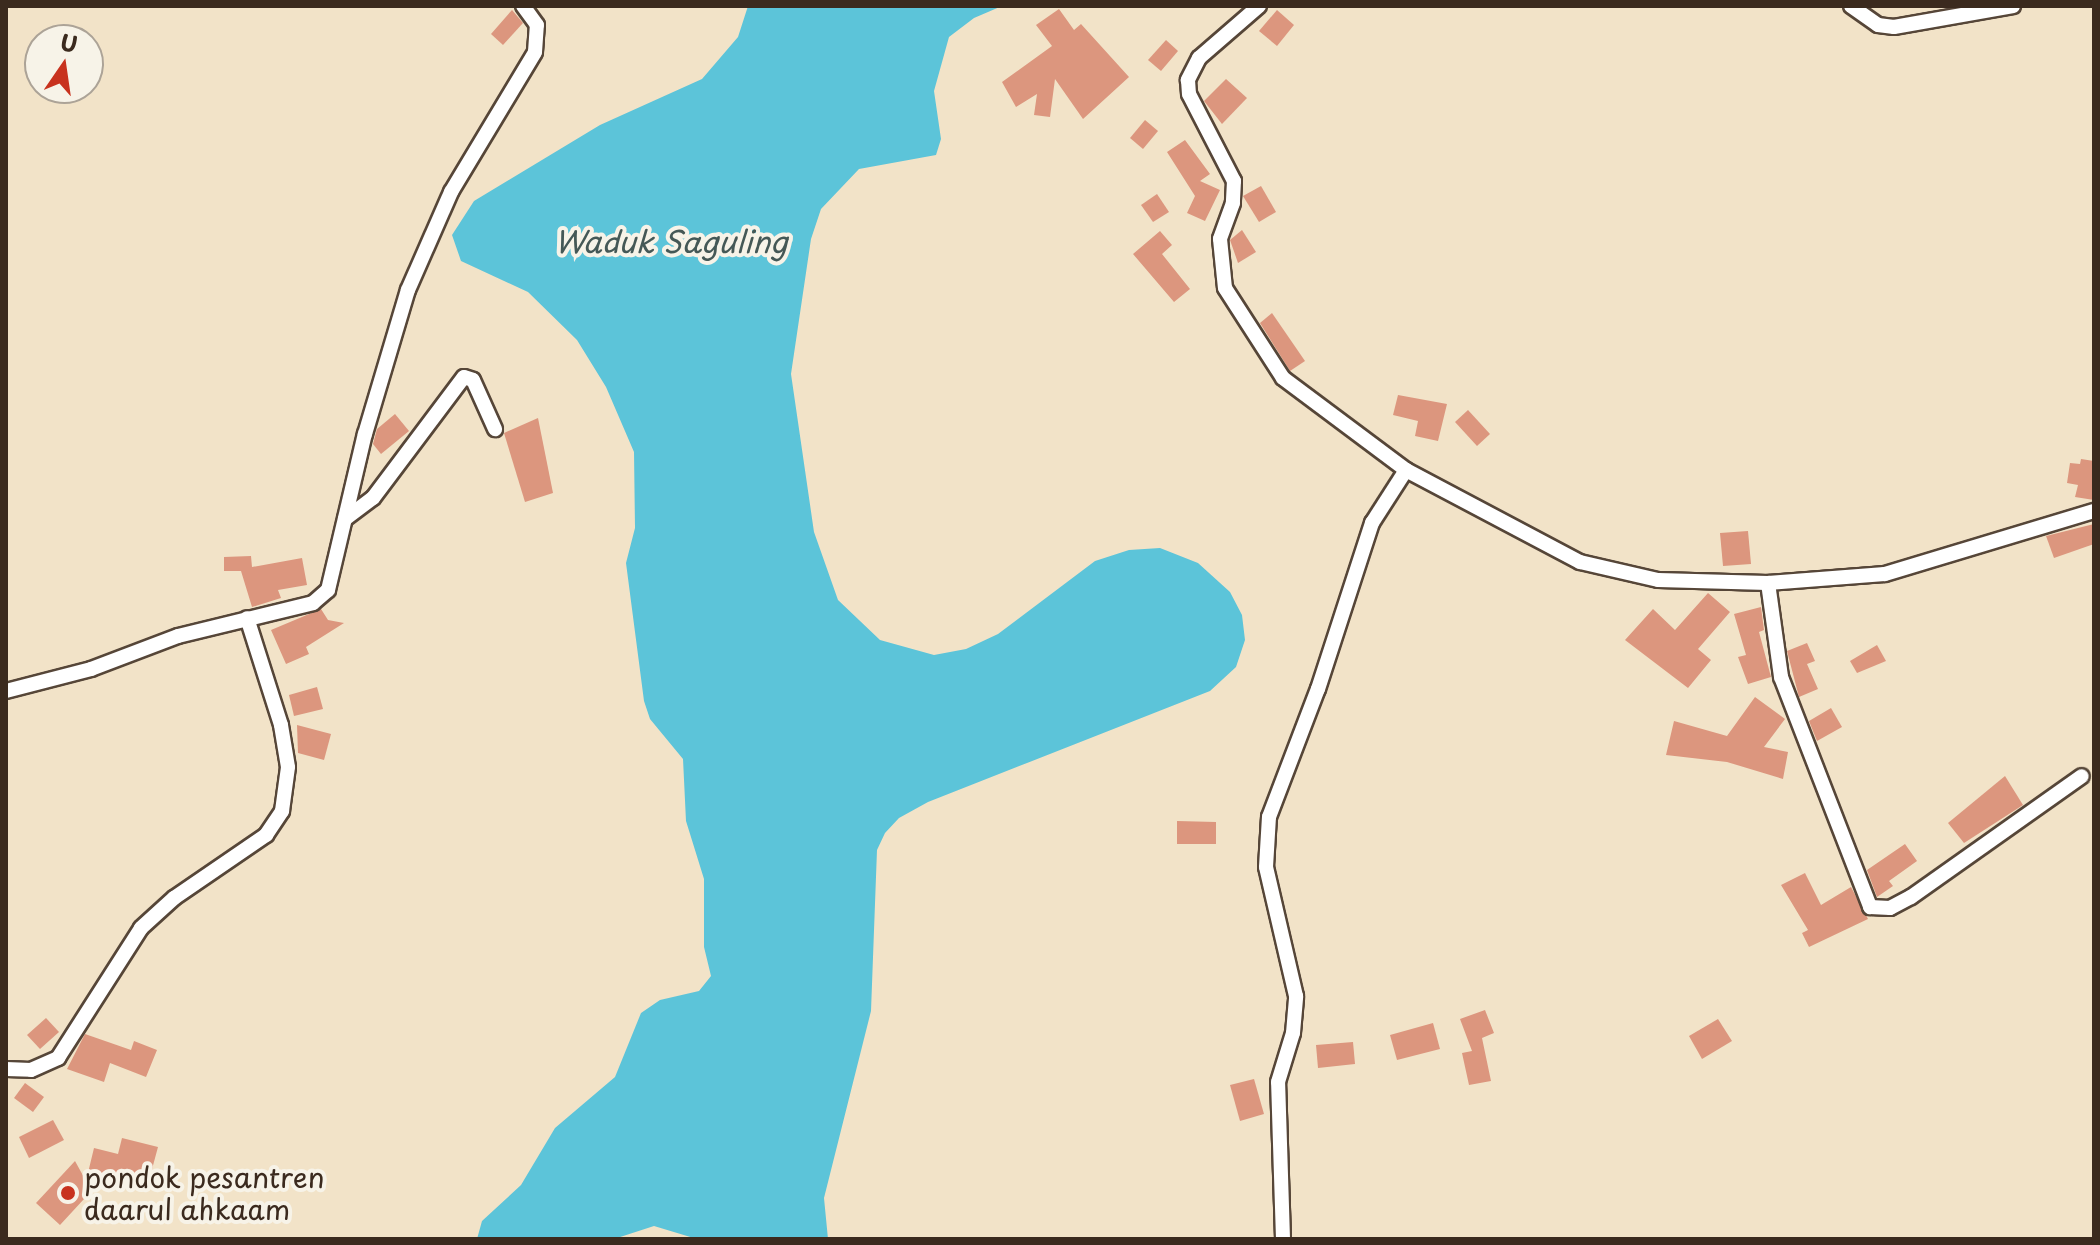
<!DOCTYPE html>
<style>
body{margin:0}
#map{position:relative;width:2100px;height:1245px;overflow:hidden;background:#f2e3c8;font-family:"Playpen Sans",sans-serif}
div>[style]{position:absolute}
[style*='--x']{left:calc(var(--x)*1px);top:calc(var(--y)*1px);width:calc(var(--w)*1px);rotate:calc(var(--a)*1deg)}
.water>*{inset:0;background:#5cc4d9}
.building>*{inset:0;background:#dc967e}
.roads{filter:drop-shadow(2px 0 #564638) drop-shadow(-2px 0 #564638) drop-shadow(0 2px #564638) drop-shadow(0 -2px #564638)}
.street>*{height:14px;margin:-7px;padding:0 7px;transform-origin:7px;border-radius:7px;background:#fff}
.dots>*{width:22px;height:22px;translate:-50% -50%;box-sizing:border-box;border:4px solid #f7f3e8;border-radius:50%}
span{translate:-50% -50%;white-space:nowrap;text-align:center;line-height:1.15;-webkit-text-stroke:8px #f7f3e8;paint-order:stroke}
.poi-label{font-size:28px;color:#3b2a1e}
.left{translate:0 -50%;text-align:left}
.water-label{font-size:30px;color:#455856;font-style:italic}
.frame{position:absolute;inset:0;border:8px solid #3b2a1e;pointer-events:none}
.north{position:absolute;left:24px;top:24px;width:80px;height:80px;box-sizing:border-box;background:#f7f3e8;border:2px solid #aca397;border-radius:50%;rotate:13deg;font-size:22px;font-weight:700;line-height:32px;text-align:center;color:#3b2a1e}
.north::after{content:'';display:block;margin:auto;width:28px;height:36px;background:#c8321e;clip-path:polygon(50% 0,100% 100%,50% 72%,0 100%)}
</style>
<div id="map">
<div class="water">
<div style="clip-path:polygon(748px 6px,1002px 6px,974px 18px,949px 37px,934px 91px,941px 139px,936px 155px,859px 169px,821px 209px,811px 239px,791px 374px,814px 532px,838px 600px,880px 640px,934px 655px,966px 649px,998px 634px,1095px 561px,1129px 550px,1160px 548px,1198px 563px,1230px 592px,1242px 615px,1245px 640px,1236px 667px,1210px 691px,928px 802px,899px 818px,885px 833px,877px 850px,871px 1011px,824px 1198px,828px 1239px,697px 1239px,654px 1226px,614px 1239px,477px 1239px,482px 1221px,521px 1185px,555px 1128px,615px 1077px,641px 1013px,660px 1000px,699px 991px,711px 976px,704px 947px,704px 879px,686px 821px,683px 759px,650px 719px,644px 701px,626px 563px,635px 528px,634px 452px,606px 387px,577px 340px,528px 292px,461px 261px,452px 235px,474px 201px,600px 125px,702px 79px,738px 37px)"></div>
</div>
<div class="building">
<div style="clip-path:polygon(1059px 9px,1074px 30px,1081px 24px,1129px 77px,1083px 119px,1055px 79px,1050px 117px,1034px 115px,1037px 94px,1016px 107px,1002px 82px,1052px 46px,1036px 25px)"></div>
<div style="clip-path:polygon(512px 10px,523px 23px,503px 45px,491px 34px)"></div>
<div style="clip-path:polygon(1277px 10px,1294px 25px,1277px 46px,1259px 31px)"></div>
<div style="clip-path:polygon(1166px 40px,1178px 51px,1161px 71px,1148px 60px)"></div>
<div style="clip-path:polygon(1226px 79px,1247px 98px,1222px 124px,1204px 101px)"></div>
<div style="clip-path:polygon(1145px 120px,1158px 131px,1143px 149px,1130px 138px)"></div>
<div style="clip-path:polygon(1185px 140px,1210px 174px,1200px 181px,1220px 190px,1205px 221px,1187px 213px,1195px 196px,1167px 152px)"></div>
<div style="clip-path:polygon(1261px 186px,1276px 212px,1259px 222px,1243px 196px)"></div>
<div style="clip-path:polygon(1157px 194px,1169px 212px,1153px 222px,1141px 205px)"></div>
<div style="clip-path:polygon(1242px 230px,1256px 252px,1238px 263px,1230px 240px)"></div>
<div style="clip-path:polygon(1160px 231px,1172px 245px,1162px 254px,1190px 289px,1174px 302px,1133px 254px)"></div>
<div style="clip-path:polygon(1272px 313px,1305px 361px,1290px 371px,1260px 323px)"></div>
<div style="clip-path:polygon(1398px 395px,1447px 404px,1438px 441px,1415px 436px,1418px 421px,1393px 415px)"></div>
<div style="clip-path:polygon(1468px 410px,1490px 434px,1477px 446px,1455px 422px)"></div>
<div style="clip-path:polygon(395px 414px,409px 431px,381px 454px,373px 444px,377px 429px)"></div>
<div style="clip-path:polygon(538px 418px,553px 493px,525px 502px,504px 433px)"></div>
<div style="clip-path:polygon(2081px 459px,2094px 461px,2094px 500px,2075px 497px,2078px 485px,2067px 483px,2070px 463px,2080px 464px)"></div>
<div style="clip-path:polygon(2094px 524px,2094px 544px,2054px 558px,2046px 536px)"></div>
<div style="clip-path:polygon(1748px 531px,1751px 564px,1723px 566px,1720px 533px)"></div>
<div style="clip-path:polygon(251px 556px,252px 567px,302px 558px,307px 585px,278px 590px,281px 598px,252px 607px,241px 571px,224px 571px,224px 557px)"></div>
<div style="clip-path:polygon(1708px 593px,1730px 612px,1698px 649px,1711px 660px,1688px 688px,1625px 640px,1653px 609px,1675px 630px)"></div>
<div style="clip-path:polygon(1761px 607px,1764px 630px,1759px 632px,1771px 677px,1748px 684px,1738px 657px,1746px 655px,1734px 614px)"></div>
<div style="clip-path:polygon(321px 609px,328px 620px,344px 623px,306px 647px,309px 654px,286px 664px,271px 630px)"></div>
<div style="clip-path:polygon(1807px 643px,1815px 661px,1807px 664px,1818px 689px,1799px 697px,1787px 651px)"></div>
<div style="clip-path:polygon(1877px 645px,1886px 661px,1857px 673px,1850px 661px)"></div>
<div style="clip-path:polygon(317px 687px,323px 709px,294px 716px,289px 695px)"></div>
<div style="clip-path:polygon(1755px 697px,1785px 719px,1764px 747px,1788px 752px,1783px 779px,1727px 762px,1666px 755px,1674px 721px,1727px 736px)"></div>
<div style="clip-path:polygon(1831px 708px,1842px 727px,1817px 741px,1809px 721px)"></div>
<div style="clip-path:polygon(297px 725px,331px 734px,324px 760px,298px 753px)"></div>
<div style="clip-path:polygon(2005px 776px,2023px 805px,1964px 843px,1948px 823px)"></div>
<div style="clip-path:polygon(1177px 821px,1216px 822px,1216px 844px,1177px 844px)"></div>
<div style="clip-path:polygon(1905px 844px,1917px 861px,1889px 881px,1893px 886px,1877px 897px,1867px 870px)"></div>
<div style="clip-path:polygon(1805px 873px,1821px 905px,1851px 887px,1868px 919px,1809px 947px,1802px 933px,1808px 930px,1781px 885px)"></div>
<div style="clip-path:polygon(1485px 1010px,1494px 1033px,1482px 1038px,1491px 1081px,1469px 1085px,1462px 1053px,1472px 1051px,1460px 1019px)"></div>
<div style="clip-path:polygon(46px 1018px,59px 1032px,40px 1049px,27px 1035px)"></div>
<div style="clip-path:polygon(1718px 1019px,1732px 1041px,1702px 1059px,1689px 1036px)"></div>
<div style="clip-path:polygon(1433px 1023px,1440px 1049px,1397px 1060px,1390px 1035px)"></div>
<div style="clip-path:polygon(85px 1034px,131px 1050px,134px 1041px,157px 1050px,146px 1077px,110px 1063px,104px 1082px,67px 1069px)"></div>
<div style="clip-path:polygon(1353px 1042px,1355px 1064px,1318px 1068px,1316px 1045px)"></div>
<div style="clip-path:polygon(1254px 1079px,1264px 1114px,1240px 1121px,1230px 1085px)"></div>
<div style="clip-path:polygon(25px 1083px,44px 1097px,33px 1112px,14px 1098px)"></div>
<div style="clip-path:polygon(53px 1120px,64px 1140px,29px 1158px,19px 1137px)"></div>
<div style="clip-path:polygon(122px 1138px,158px 1147px,148px 1184px,108px 1173px,60px 1225px,36px 1203px,75px 1161px,86px 1181px,94px 1148px,118px 1154px)"></div>
</div>
<div class="roads">
<div class="street">
<div style="--x:1259;--y:6;--w:79;--a:139.1"></div>
<div style="--x:1199;--y:58;--w:25;--a:117"></div>
<div style="--x:1188;--y:80;--w:14;--a:86"></div>
<div style="--x:1189;--y:94;--w:98;--a:62.7"></div>
<div style="--x:1234;--y:181;--w:22;--a:93"></div>
<div style="--x:1233;--y:203;--w:38;--a:110"></div>
<div style="--x:1220;--y:239;--w:49;--a:84.2"></div>
<div style="--x:1225;--y:288;--w:107;--a:57.2"></div>
<div style="--x:1283;--y:378;--w:154;--a:36.8"></div>
<div style="--x:1851;--y:6;--w:33;--a:35"></div>
<div style="--x:1878;--y:25;--w:16;--a:7"></div>
<div style="--x:1894;--y:27;--w:121;--a:-10"></div>
<div style="--x:345;--y:519;--w:35;--a:-37"></div>
<div style="--x:373;--y:498;--w:151;--a:-53.1"></div>
<div style="--x:464;--y:377;--w:9;--a:18"></div>
<div style="--x:473;--y:380;--w:54;--a:65.8"></div>
<div style="--x:1768;--y:583;--w:95;--a:82.1"></div>
<div style="--x:1781;--y:677;--w:247;--a:68.8"></div>
<div style="--x:1870;--y:907;--w:20;--a:3"></div>
<div style="--x:1890;--y:908;--w:24;--a:-28"></div>
<div style="--x:1911;--y:897;--w:209;--a:-35.3"></div>
<div style="--x:6;--y:691;--w:88;--a:-14.5"></div>
<div style="--x:91;--y:669;--w:93;--a:-20.8"></div>
<div style="--x:178;--y:636;--w:139;--a:-13.7"></div>
<div style="--x:313;--y:603;--w:20;--a:-41"></div>
<div style="--x:328;--y:590;--w:160;--a:-76.7"></div>
<div style="--x:365;--y:434;--w:150;--a:-73.4"></div>
<div style="--x:408;--y:290;--w:107;--a:-66.3"></div>
<div style="--x:451;--y:192;--w:163;--a:-59"></div>
<div style="--x:535;--y:52;--w:27;--a:-86"></div>
<div style="--x:537;--y:25;--w:24;--a:-126"></div>
<div style="--x:6;--y:1069;--w:25;--a:2"></div>
<div style="--x:31;--y:1070;--w:30;--a:-24"></div>
<div style="--x:58;--y:1058;--w:154;--a:-57.4"></div>
<div style="--x:141;--y:928;--w:45;--a:-42.3"></div>
<div style="--x:174;--y:898;--w:112;--a:-34.4"></div>
<div style="--x:266;--y:835;--w:29;--a:-56"></div>
<div style="--x:282;--y:811;--w:44;--a:-82.2"></div>
<div style="--x:288;--y:767;--w:43;--a:-99.5"></div>
<div style="--x:281;--y:725;--w:112;--a:-107.6"></div>
<div style="--x:1283;--y:1239;--w:157;--a:-91.8"></div>
<div style="--x:1278;--y:1082;--w:51;--a:-73"></div>
<div style="--x:1293;--y:1033;--w:37;--a:-85"></div>
<div style="--x:1296;--y:996;--w:132;--a:-103.1"></div>
<div style="--x:1266;--y:867;--w:50;--a:-86.6"></div>
<div style="--x:1269;--y:817;--w:137;--a:-69.1"></div>
<div style="--x:1318;--y:689;--w:175;--a:-72"></div>
<div style="--x:1372;--y:523;--w:63;--a:-57.3"></div>
<div style="--x:1406;--y:470;--w:197;--a:27.9"></div>
<div style="--x:1580;--y:562;--w:80;--a:13"></div>
<div style="--x:1658;--y:580;--w:110;--a:1.6"></div>
<div style="--x:1768;--y:583;--w:117;--a:-4.4"></div>
<div style="--x:1885;--y:574;--w:218;--a:-16.8"></div>
</div>
</div>
<div class="dots">
<div style="left:68px;top:1193px;background:#c8321e"></div>
</div>
<div class="poi-label">
<span class="left" style="left:84px;top:1193px">pondok pesantren<br>daarul ahkaam</span>
</div>
<div class="water-label">
<span style="left:671px;top:241px">Waduk Saguling</span>
</div>
<div class="frame"></div>
<div class="north">U</div>
</div>
